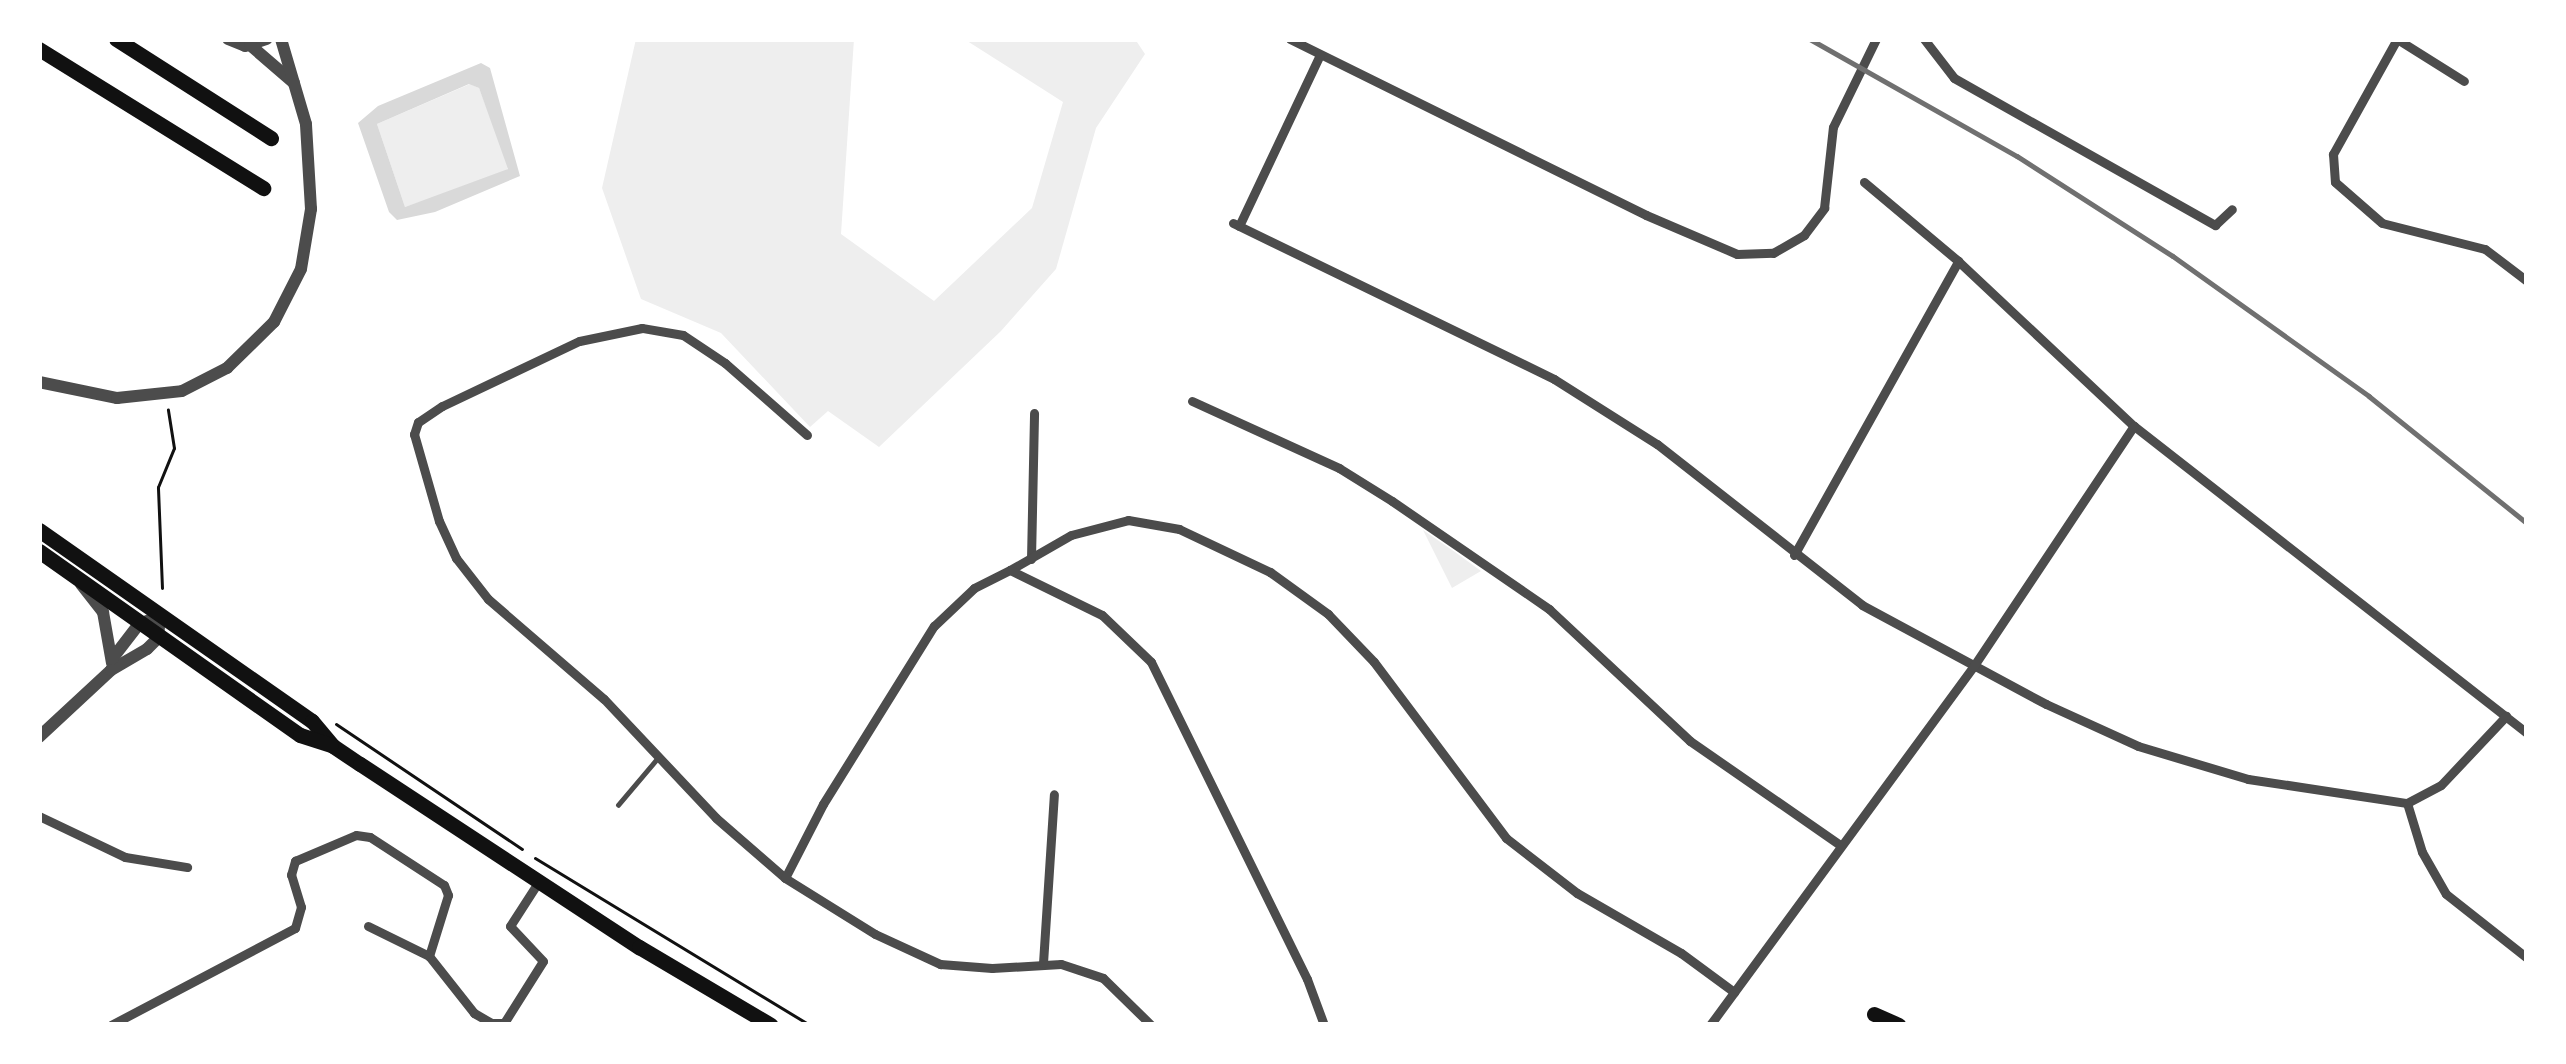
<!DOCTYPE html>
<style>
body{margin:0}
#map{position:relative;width:2566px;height:1064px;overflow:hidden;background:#fff;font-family:"PT Sans Narrow",sans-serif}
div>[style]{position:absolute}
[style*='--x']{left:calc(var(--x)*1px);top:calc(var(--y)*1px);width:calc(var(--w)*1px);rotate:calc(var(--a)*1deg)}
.green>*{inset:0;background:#eee}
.water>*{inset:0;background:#d9d9d9}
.path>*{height:3px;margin:-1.5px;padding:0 1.5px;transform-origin:1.5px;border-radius:1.5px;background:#111}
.service>*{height:4.5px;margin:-2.25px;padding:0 2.25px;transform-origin:2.25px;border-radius:2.25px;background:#4c4c4c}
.minor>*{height:9px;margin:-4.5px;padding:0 4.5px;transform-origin:4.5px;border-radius:4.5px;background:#4c4c4c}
.tertiary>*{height:12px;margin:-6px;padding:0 6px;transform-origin:6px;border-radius:6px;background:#4c4c4c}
.primary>*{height:15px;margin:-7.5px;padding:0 7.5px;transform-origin:7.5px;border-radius:7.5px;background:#111}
.trunk>*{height:15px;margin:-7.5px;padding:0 7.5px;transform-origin:7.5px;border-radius:7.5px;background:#111}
.rail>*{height:4.5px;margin:-2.25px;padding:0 2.25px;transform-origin:2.25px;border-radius:2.25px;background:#707070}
span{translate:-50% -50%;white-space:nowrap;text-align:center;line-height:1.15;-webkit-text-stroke:12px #fff;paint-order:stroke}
.frame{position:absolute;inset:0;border:42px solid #fff;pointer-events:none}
</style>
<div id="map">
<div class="green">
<div style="clip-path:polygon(636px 39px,854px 39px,841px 234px,934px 301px,1032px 208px,1063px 102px,964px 39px,1135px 39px,1145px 54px,1096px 128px,1056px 269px,1001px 331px,879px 447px,828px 411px,810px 427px,721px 333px,641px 299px,602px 188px)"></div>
<div style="clip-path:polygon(470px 84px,479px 88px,509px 167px,503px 174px,405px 207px,377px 124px)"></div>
<div style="clip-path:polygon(1423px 530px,1455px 552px,1481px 571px,1452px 588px)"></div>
</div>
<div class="water">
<div style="clip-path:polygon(evenodd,481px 63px,490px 68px,520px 176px,435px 212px,397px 220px,389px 212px,358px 123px,378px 106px,481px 63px,469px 84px,479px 88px,508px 169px,405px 207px,377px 124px,469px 84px)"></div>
</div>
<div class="path">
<div style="--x:162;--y:588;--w:101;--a:-92.3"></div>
<div style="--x:158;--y:487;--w:42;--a:-67.7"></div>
<div style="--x:174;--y:448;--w:39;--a:-99"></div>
<div style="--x:336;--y:724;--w:224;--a:33.9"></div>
<div style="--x:535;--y:858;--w:322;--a:31.3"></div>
</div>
<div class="service">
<div style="--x:618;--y:805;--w:59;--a:-49.8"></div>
</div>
<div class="minor">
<div style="--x:1290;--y:39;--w:397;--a:26.3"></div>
<div style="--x:1646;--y:215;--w:99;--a:23.2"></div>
<div style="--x:1737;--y:254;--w:36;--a:-2"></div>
<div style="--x:1773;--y:253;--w:36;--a:-30"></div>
<div style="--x:1804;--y:235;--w:34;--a:-53"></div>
<div style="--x:1824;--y:208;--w:81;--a:-83.7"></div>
<div style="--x:1833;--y:127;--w:98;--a:-64"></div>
<div style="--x:1924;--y:39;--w:49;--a:52.4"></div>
<div style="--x:1954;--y:78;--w:300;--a:29.4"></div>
<div style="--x:2215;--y:225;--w:23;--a:-43"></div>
<div style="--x:2397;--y:39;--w:132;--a:119.1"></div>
<div style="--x:2333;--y:154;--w:28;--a:86"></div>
<div style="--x:2335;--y:182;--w:62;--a:41.1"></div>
<div style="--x:2382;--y:223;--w:106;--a:14.2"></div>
<div style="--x:2485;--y:249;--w:53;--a:37.3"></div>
<div style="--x:2397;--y:39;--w:79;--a:32.1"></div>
<div style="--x:1864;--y:182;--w:123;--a:40"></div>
<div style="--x:1958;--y:261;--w:241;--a:43.2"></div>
<div style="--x:2134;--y:426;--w:499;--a:38"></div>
<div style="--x:1233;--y:223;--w:357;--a:25.9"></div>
<div style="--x:1554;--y:379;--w:122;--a:32.3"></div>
<div style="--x:1657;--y:444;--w:261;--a:38.1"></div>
<div style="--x:1862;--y:605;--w:209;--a:28.3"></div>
<div style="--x:2046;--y:704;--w:101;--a:24.5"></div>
<div style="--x:2138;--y:746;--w:115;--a:16.7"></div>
<div style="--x:2248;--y:779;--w:161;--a:8.6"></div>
<div style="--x:2407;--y:803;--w:38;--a:-28"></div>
<div style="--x:2441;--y:785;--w:95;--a:-46.7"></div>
<div style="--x:1239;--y:226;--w:189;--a:-64.7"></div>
<div style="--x:1192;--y:401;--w:162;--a:24.5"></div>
<div style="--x:1339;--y:468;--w:62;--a:31.9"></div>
<div style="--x:1392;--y:501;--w:191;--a:34.5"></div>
<div style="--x:1549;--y:609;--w:193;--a:43.1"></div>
<div style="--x:1690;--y:741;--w:183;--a:34.7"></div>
<div style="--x:807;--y:435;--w:109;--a:-138.7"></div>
<div style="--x:725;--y:363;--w:50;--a:-146.3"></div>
<div style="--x:683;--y:335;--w:42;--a:-170.3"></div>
<div style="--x:642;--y:328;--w:64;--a:168.3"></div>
<div style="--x:579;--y:341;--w:152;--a:154.6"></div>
<div style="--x:442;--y:406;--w:29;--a:146"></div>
<div style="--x:418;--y:422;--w:13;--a:108"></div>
<div style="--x:414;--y:434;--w:91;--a:74"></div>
<div style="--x:439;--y:521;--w:41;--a:65.3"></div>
<div style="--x:456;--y:558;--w:52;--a:52"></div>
<div style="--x:488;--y:599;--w:153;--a:40.8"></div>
<div style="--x:604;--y:699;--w:163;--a:46.7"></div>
<div style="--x:716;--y:818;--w:91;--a:41"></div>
<div style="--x:785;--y:878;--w:106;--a:31.9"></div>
<div style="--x:875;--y:934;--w:72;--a:24.8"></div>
<div style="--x:940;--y:964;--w:52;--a:4.4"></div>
<div style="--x:992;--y:968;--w:69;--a:-3.3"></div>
<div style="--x:1061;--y:964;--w:44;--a:18.4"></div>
<div style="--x:1103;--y:978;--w:67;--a:44.4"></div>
<div style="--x:1794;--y:555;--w:337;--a:-60.8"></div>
<div style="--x:1031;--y:559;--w:146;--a:-88.8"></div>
<div style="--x:1010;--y:570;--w:70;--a:-29.8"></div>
<div style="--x:1071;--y:535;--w:59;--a:-14.7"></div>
<div style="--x:1128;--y:520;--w:52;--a:10"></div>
<div style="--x:1179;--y:529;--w:101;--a:25.3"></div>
<div style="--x:1270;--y:572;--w:72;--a:35.9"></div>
<div style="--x:1328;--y:614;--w:66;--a:46.2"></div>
<div style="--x:1374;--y:662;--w:220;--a:53.1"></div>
<div style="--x:1506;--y:838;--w:90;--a:37.8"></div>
<div style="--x:1577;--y:893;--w:120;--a:30"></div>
<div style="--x:1681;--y:953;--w:66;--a:36.3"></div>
<div style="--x:2407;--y:803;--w:51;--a:73"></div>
<div style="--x:2422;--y:852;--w:48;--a:60.3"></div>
<div style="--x:2446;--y:894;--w:103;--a:38.3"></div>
<div style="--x:39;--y:816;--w:95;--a:25.5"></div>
<div style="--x:125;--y:857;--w:63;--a:9.2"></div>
<div style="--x:785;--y:878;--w:83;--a:-62.8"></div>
<div style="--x:823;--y:804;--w:210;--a:-58.1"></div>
<div style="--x:934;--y:626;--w:55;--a:-43.5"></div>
<div style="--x:974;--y:588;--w:40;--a:-26.6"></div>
<div style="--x:1010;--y:570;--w:102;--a:26.1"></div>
<div style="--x:1102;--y:615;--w:68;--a:43.8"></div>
<div style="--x:1151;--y:662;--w:353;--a:63.8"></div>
<div style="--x:1307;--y:979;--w:49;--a:69.7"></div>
<div style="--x:368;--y:926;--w:68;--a:26.2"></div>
<div style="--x:1043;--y:963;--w:169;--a:-86.3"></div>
<div style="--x:111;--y:1025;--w:208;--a:-27.8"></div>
<div style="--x:295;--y:928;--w:22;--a:-74"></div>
<div style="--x:301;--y:907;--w:34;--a:-107"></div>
<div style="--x:291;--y:875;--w:15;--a:-74"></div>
<div style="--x:295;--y:861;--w:66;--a:-23.1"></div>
<div style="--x:356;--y:835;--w:14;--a:8"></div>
<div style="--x:370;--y:837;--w:88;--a:33"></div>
<div style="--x:444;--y:885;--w:11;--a:68"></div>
<div style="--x:448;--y:895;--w:64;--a:107.3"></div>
<div style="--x:429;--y:956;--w:73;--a:51.7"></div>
<div style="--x:474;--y:1013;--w:20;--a:30"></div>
<div style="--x:491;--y:1023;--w:13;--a:0"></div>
<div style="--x:504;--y:1023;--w:73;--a:-57.8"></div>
<div style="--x:543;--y:961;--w:48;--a:-133.3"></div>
<div style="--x:510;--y:926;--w:54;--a:-57.2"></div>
<div style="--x:1710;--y:1025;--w:444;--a:-53.7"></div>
<div style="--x:1973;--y:667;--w:290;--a:-56.3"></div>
</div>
<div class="tertiary">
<div style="--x:228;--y:39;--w:18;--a:22"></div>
<div style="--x:245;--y:46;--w:23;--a:-18"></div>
<div style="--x:250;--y:45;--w:58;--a:40.8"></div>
<div style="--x:39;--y:382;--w:80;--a:11.6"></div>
<div style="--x:117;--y:398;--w:65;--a:-6.1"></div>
<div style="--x:182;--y:391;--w:51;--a:-27.1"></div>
<div style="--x:227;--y:368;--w:66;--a:-44.4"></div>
<div style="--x:274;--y:322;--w:59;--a:-63"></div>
<div style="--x:301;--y:269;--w:61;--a:-80.5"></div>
<div style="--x:311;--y:209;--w:85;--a:-93.4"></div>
<div style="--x:306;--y:124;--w:89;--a:-106.4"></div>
<div style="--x:81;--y:584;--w:36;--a:52"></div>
<div style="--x:103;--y:612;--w:52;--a:80"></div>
<div style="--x:39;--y:737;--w:98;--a:-42.9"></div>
<div style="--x:111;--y:670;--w:42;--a:-30.3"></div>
<div style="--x:147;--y:649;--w:16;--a:-45"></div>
<div style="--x:158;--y:638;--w:22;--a:-85"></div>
<div style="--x:160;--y:616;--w:22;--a:159"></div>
<div style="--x:139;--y:624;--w:44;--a:127.6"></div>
</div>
<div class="primary">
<div style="--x:39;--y:530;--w:333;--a:35"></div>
<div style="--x:312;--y:721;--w:33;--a:50"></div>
<div style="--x:333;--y:746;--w:32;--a:34"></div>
<div style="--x:360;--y:764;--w:334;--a:33.3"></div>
<div style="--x:639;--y:947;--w:153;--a:30.6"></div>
<div style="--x:39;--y:551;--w:319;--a:35.2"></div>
<div style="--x:300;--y:735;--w:32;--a:18"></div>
</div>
<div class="trunk">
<div style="--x:116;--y:39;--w:184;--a:32.6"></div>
<div style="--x:39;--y:49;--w:264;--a:31.8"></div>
<div style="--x:1874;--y:1014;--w:27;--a:24"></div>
</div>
<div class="rail">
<div style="--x:1810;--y:39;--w:238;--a:29.5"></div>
<div style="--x:2017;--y:156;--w:185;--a:32.7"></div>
<div style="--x:2173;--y:256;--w:241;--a:35.5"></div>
<div style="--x:2369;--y:396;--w:203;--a:38.8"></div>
</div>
<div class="frame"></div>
</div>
